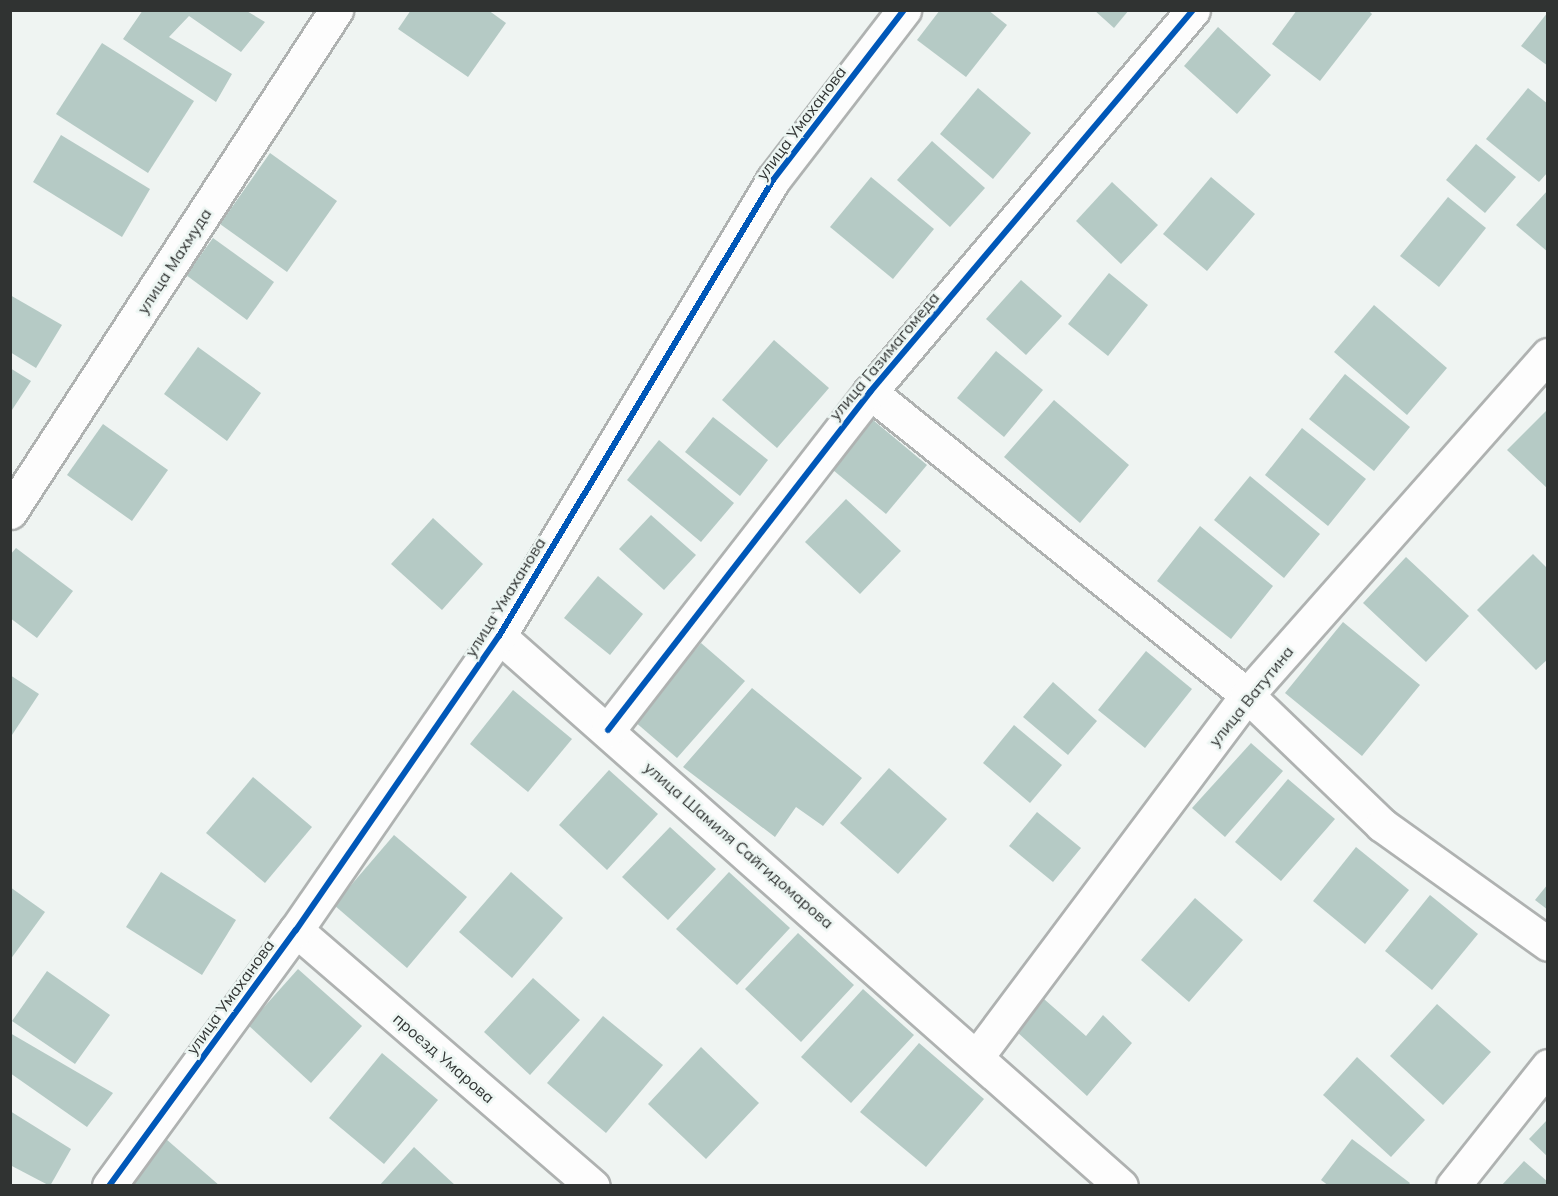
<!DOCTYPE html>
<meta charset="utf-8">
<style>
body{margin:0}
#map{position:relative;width:1558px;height:1196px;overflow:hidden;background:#eff4f2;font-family:Mulish,sans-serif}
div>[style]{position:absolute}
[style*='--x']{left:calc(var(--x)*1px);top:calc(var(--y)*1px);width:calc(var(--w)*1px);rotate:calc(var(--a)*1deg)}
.building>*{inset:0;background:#b5cac5}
.roads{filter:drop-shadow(2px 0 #afb2b1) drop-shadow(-2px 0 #afb2b1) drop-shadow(0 2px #afb2b1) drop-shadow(0 -2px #afb2b1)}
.street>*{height:33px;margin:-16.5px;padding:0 16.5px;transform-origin:16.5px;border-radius:16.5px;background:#fdfdfd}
.cycleway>*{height:6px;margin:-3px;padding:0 3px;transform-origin:3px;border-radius:3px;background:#0057b8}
span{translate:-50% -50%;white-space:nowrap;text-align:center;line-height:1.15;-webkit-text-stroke:5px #edf6f3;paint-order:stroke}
.street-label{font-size:16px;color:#303332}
.frame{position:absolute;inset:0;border:12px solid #303332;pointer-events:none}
</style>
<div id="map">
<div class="building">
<div style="clip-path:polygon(143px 10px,245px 10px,265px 22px,241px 52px,189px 16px,169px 37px,232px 74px,216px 102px,123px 39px)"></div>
<div style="clip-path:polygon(411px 10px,488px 10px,506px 23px,468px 77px,398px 29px)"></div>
<div style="clip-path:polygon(940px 10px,988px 10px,1007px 25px,966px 77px,917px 40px)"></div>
<div style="clip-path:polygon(1094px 10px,1129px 10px,1114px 28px)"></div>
<div style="clip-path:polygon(1297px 10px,1368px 10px,1372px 14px,1320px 81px,1272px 44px)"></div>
<div style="clip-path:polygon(1548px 12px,1548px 66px,1521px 46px)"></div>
<div style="clip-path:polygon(1218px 27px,1271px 75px,1237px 114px,1184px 66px)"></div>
<div style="clip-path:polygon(102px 43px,194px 101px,148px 173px,56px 114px)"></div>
<div style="clip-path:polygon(978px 88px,1031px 133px,993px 179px,940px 134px)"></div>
<div style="clip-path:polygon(1528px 88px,1548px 104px,1548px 172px,1539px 182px,1486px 139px)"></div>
<div style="clip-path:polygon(61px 135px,150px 189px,122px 237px,33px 182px)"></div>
<div style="clip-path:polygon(932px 141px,985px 188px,950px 227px,897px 180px)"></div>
<div style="clip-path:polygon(1476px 144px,1516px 177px,1485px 213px,1446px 180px)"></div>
<div style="clip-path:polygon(270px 153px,337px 201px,287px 272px,220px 224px)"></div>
<div style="clip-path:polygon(871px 177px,934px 229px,893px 279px,830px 227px)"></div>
<div style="clip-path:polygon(1211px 177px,1255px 214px,1207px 271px,1163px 234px)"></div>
<div style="clip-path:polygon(1112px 182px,1158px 225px,1121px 264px,1076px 221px)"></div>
<div style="clip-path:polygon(1548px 190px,1548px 252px,1516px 225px)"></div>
<div style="clip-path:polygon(1448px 197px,1486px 228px,1439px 287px,1400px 256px)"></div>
<div style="clip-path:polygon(213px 238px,274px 282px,247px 320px,186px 275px)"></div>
<div style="clip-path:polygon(1109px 273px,1148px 305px,1108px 356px,1068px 324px)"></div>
<div style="clip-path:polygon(1021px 280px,1062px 316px,1026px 355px,986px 319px)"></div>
<div style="clip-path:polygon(10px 295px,62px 325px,36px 368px,10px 352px)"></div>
<div style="clip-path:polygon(1374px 305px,1447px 368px,1407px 415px,1334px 352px)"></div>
<div style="clip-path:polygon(774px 340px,829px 388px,777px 448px,722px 400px)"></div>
<div style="clip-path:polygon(198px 347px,261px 393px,227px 441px,164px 394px)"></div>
<div style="clip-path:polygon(996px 351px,1043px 390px,1004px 437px,957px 398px)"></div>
<div style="clip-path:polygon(10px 368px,31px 381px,10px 413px)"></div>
<div style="clip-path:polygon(1345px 374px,1410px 427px,1374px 471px,1309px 419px)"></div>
<div style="clip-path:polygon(1054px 400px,1129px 465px,1080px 523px,1004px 457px)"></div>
<div style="clip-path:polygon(1548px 409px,1548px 489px,1507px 450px)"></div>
<div style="clip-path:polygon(713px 417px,768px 460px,740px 496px,685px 452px)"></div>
<div style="clip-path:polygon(873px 420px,927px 465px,886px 514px,833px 470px)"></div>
<div style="clip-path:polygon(103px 424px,168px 470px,132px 521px,67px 475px)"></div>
<div style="clip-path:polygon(1302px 428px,1366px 479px,1328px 526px,1265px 475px)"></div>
<div style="clip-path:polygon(659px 440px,734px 503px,701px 542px,627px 480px)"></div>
<div style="clip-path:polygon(1250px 476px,1320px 534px,1284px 578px,1214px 520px)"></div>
<div style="clip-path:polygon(846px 499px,901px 551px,860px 594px,805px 542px)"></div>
<div style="clip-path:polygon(651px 515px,696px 555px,664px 590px,619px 549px)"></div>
<div style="clip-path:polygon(433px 518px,483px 564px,442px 610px,391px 564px)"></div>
<div style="clip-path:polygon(1200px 526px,1273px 586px,1231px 639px,1157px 581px)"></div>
<div style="clip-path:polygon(16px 548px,73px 591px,37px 638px,10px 618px,10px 555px)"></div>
<div style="clip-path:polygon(1533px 554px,1548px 569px,1548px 659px,1536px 670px,1477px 610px)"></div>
<div style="clip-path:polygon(1406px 557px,1469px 616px,1426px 662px,1363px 603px)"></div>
<div style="clip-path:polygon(598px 576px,643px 614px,610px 655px,564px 618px)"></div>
<div style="clip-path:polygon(1343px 622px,1420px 685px,1362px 756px,1285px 693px)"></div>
<div style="clip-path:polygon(701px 643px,745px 681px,677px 758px,634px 721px)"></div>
<div style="clip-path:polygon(1146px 651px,1192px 689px,1145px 748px,1098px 710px)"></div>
<div style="clip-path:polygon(10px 675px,39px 694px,10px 738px)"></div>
<div style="clip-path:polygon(1053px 682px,1097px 721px,1068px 755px,1023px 717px)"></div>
<div style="clip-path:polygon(752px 688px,862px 778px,823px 826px,796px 807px,775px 837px,683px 767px)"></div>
<div style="clip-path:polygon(513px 690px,572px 739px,528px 792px,470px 744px)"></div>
<div style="clip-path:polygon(1014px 725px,1062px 765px,1030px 803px,983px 763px)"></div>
<div style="clip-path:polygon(1251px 743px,1283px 771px,1225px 837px,1192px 808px)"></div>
<div style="clip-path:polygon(889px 768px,947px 819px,898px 874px,840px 823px)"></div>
<div style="clip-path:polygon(609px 770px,658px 814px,607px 870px,559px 825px)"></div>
<div style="clip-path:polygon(253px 777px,312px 827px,265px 883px,206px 833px)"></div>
<div style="clip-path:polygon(1288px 779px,1335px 819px,1281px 881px,1235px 842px)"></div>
<div style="clip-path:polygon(1037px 812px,1081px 848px,1053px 882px,1009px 846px)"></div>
<div style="clip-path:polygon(670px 827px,716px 869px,668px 920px,622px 877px)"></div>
<div style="clip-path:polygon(394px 835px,467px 897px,407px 968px,334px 905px)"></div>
<div style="clip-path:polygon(1356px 847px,1409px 890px,1365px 944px,1313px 901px)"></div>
<div style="clip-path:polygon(161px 872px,236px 920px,202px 975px,126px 927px)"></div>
<div style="clip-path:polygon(511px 872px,563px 918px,512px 978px,459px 932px)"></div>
<div style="clip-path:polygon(729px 872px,790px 928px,737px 985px,676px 929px)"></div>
<div style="clip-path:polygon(1548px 884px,1548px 910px,1535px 900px)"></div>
<div style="clip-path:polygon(10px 887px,45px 912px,10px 960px)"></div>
<div style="clip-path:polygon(1430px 895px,1478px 934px,1432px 990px,1385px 951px)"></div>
<div style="clip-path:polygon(1195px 898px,1243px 940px,1189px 1002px,1141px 960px)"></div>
<div style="clip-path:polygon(798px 933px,854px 985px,801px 1042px,745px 989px)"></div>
<div style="clip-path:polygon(298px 969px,362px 1026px,311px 1083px,248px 1025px)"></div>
<div style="clip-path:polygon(47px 971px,110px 1015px,75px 1064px,12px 1021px)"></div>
<div style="clip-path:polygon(533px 978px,580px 1020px,530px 1075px,484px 1032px)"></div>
<div style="clip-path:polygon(863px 989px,914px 1035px,851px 1103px,801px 1057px)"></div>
<div style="clip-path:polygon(1044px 999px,1086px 1036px,1103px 1015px,1132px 1043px,1087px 1096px,1015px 1030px)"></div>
<div style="clip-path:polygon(1437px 1004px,1491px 1052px,1443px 1105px,1390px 1056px)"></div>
<div style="clip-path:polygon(603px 1016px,663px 1065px,606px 1133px,547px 1083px)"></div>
<div style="clip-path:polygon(10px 1033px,113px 1093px,87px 1127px,10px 1073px)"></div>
<div style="clip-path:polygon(919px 1043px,984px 1099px,926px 1167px,860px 1112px)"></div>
<div style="clip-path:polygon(701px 1047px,759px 1103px,706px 1159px,648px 1104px)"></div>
<div style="clip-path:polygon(382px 1053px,438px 1100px,384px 1164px,329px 1118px)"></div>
<div style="clip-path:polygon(1357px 1057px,1425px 1120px,1391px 1157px,1323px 1095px)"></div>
<div style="clip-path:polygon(10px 1111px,71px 1149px,50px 1186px,10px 1165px)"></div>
<div style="clip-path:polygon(1548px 1119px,1548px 1157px,1529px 1139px)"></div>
<div style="clip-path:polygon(166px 1139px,220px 1186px,127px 1186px)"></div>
<div style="clip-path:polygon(1352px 1139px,1410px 1183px,1408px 1186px,1329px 1186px,1321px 1180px)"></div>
<div style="clip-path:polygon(414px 1147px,456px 1186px,379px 1186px)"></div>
<div style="clip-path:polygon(1524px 1161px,1548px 1182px,1548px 1186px,1501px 1186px)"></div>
</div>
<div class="roads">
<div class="street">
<div style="--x:870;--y:392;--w:484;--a:38.8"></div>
<div style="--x:1247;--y:695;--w:187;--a:43.9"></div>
<div style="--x:1382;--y:825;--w:204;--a:35.6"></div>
<div style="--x:10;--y:512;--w:599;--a:-57"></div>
<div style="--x:499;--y:636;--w:830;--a:41.48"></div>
<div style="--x:608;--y:730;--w:428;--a:-52.2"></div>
<div style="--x:870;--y:392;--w:500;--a:-49.78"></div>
<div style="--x:296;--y:930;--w:392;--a:40.8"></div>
<div style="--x:978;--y:1055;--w:449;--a:-53.2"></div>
<div style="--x:1247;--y:695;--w:454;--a:-48.5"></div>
<div style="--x:109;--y:1186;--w:317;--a:-53.9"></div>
<div style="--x:296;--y:930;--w:357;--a:-55.4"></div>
<div style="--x:499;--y:636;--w:532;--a:-59"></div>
<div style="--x:773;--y:180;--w:215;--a:-52.4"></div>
<div style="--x:1453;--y:1186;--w:153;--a:-51.6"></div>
</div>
</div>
<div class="cycleway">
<div style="--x:608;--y:730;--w:428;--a:-52.2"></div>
<div style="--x:870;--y:392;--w:500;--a:-49.78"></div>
<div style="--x:109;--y:1186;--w:317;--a:-53.9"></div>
<div style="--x:296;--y:930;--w:357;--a:-55.4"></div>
<div style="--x:499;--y:636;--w:532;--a:-59"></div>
<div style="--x:773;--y:180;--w:215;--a:-52.4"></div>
</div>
<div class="street-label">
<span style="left:801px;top:123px;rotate:-53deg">улица Умаханова</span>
<span style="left:174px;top:261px;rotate:-57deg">улица Махмуда</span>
<span style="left:884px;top:356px;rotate:-50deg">улица Газимагомеда</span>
<span style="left:505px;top:597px;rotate:-58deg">улица Умаханова</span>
<span style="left:1251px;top:696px;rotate:-51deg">улица Ватутина</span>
<span style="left:739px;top:845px;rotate:41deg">улица Шамиля Сайгидомарова</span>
<span style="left:230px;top:997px;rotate:-54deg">улица Умаханова</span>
<span style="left:444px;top:1058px;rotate:41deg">проезд Умарова</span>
</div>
<div class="frame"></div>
</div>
